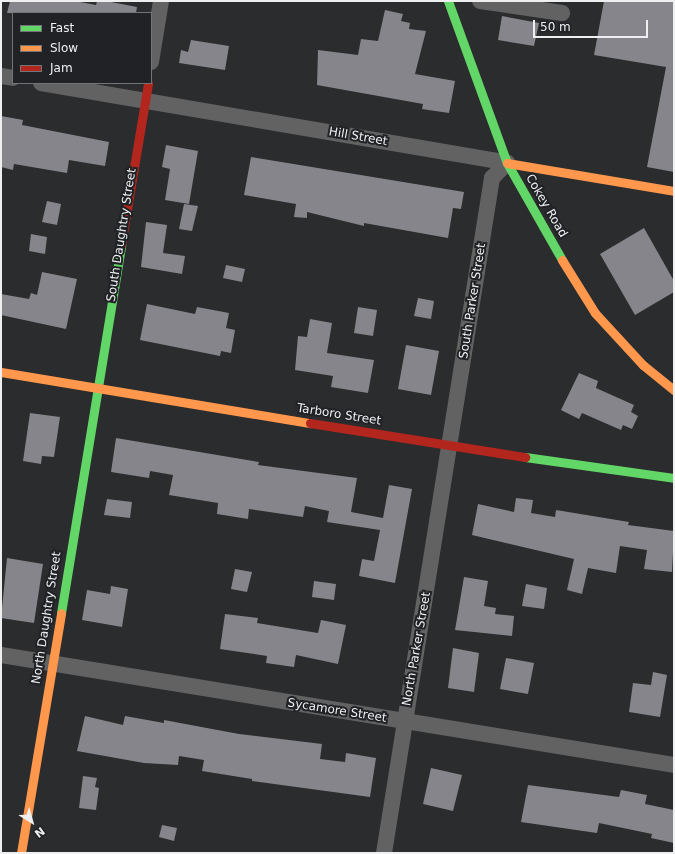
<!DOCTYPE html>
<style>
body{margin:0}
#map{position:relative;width:675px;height:854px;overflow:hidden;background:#2b2c2d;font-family:"DejaVu Sans",sans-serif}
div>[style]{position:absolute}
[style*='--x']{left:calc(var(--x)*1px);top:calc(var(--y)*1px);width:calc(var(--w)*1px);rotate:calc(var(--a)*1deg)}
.building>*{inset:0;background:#86858b}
.street>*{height:16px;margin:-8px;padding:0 8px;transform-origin:8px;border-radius:8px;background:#626263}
.fast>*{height:9px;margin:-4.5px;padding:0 4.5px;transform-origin:4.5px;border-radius:4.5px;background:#63d668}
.slow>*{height:9px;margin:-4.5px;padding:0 4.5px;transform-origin:4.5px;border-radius:4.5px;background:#ff974d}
.jam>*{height:9px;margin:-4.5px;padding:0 4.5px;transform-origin:4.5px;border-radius:4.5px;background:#b3261e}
span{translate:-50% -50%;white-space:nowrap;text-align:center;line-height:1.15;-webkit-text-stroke:4px #212225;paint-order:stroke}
.street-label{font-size:12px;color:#eeeff1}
.frame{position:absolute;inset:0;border:2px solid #eeeff1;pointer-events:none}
.legend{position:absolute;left:12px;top:12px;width:140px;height:72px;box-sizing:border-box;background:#212225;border:1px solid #737477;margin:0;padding:5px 7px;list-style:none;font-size:12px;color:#eeeff1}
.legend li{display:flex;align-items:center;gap:8px;height:20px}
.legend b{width:20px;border:1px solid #737477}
.north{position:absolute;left:12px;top:802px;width:40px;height:40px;-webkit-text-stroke:3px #212225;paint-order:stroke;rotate:143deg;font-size:11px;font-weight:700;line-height:16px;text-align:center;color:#eeeff1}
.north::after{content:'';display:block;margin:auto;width:14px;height:18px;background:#eeeff1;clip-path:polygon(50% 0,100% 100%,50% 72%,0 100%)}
.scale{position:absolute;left:533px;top:20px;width:115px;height:18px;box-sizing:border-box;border:2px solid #eeeff1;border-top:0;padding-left:5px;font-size:12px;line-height:14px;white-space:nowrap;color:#eeeff1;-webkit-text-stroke:3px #212225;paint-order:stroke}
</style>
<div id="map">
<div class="building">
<div style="clip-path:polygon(10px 1px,75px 1px,96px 5px,97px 1px,106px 1px,137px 7px,136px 13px,7px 13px)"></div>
<div style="clip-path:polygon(604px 1px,674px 1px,674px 172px,647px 167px,666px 67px,594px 55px)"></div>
<div style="clip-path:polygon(385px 10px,403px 14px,401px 21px,410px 23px,409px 29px,426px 31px,415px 74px,455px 81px,449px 113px,422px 109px,423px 104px,317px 85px,318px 50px,358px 55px,361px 39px,378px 41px)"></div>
<div style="clip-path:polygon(502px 16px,539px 23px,534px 46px,498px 40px)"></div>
<div style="clip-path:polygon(191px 40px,229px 46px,225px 70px,179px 63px,181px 50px,188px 52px)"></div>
<div style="clip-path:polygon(1px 116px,23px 120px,22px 125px,109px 142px,105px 166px,69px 160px,67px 173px,14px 164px,13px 170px,1px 167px)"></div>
<div style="clip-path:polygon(166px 145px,198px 151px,189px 204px,165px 200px,170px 169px,162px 167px)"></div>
<div style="clip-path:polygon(251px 157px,464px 192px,461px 209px,453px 208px,448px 238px,364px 223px,364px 226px,307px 212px,307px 218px,294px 217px,296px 204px,244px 195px)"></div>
<div style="clip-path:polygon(47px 201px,61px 204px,57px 225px,42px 222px)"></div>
<div style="clip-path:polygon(184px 204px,198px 206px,192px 231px,179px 229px)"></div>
<div style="clip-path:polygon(146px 222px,167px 225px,163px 253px,185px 256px,182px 274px,141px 267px)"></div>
<div style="clip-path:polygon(644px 228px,674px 281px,674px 292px,635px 315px,600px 254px)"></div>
<div style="clip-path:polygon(31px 234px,47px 237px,45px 254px,29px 251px)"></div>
<div style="clip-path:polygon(226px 265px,245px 269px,242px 282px,223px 278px)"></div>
<div style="clip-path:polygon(42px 272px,77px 279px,66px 329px,1px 315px,1px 294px,29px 299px,31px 293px,37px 295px)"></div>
<div style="clip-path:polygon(418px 298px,434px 301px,431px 319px,414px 316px)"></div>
<div style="clip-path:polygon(147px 304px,195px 314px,197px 307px,229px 313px,226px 328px,235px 330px,231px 353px,221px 351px,220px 356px,140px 340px)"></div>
<div style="clip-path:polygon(358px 307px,377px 310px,373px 336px,354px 333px)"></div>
<div style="clip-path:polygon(310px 319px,332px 323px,327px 353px,374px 360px,368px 393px,331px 387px,333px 376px,295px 370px,298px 336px,307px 337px)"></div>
<div style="clip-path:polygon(406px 345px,439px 351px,431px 395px,398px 389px)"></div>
<div style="clip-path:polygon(579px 373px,598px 381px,596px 388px,634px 405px,631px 412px,638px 416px,632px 429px,623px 425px,621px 430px,582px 413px,579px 419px,561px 410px)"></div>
<div style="clip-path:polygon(30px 413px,60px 417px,54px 457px,42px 456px,41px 464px,23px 461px)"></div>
<div style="clip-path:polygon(116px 438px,259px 462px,258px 465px,357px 478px,351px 512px,383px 518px,389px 485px,412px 489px,395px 583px,359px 576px,362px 559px,374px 561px,380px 530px,327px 522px,329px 511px,305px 506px,303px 517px,249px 509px,248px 519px,217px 514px,218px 503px,169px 495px,173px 475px,150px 471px,149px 478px,111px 472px)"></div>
<div style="clip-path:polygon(516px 498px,533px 500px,531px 513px,555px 517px,556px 510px,629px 522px,628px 525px,674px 531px,672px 572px,644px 569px,647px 550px,620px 546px,616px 573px,588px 568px,582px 594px,567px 590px,574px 559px,472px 535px,478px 504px,514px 512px)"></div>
<div style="clip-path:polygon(107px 499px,132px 502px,130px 518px,104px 515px)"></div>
<div style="clip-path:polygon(7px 558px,43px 564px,34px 623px,1px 618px)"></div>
<div style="clip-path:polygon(235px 569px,252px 572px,247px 592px,231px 589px)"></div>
<div style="clip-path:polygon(464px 577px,488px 581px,484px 606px,496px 608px,495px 614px,514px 616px,512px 636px,455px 630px)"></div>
<div style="clip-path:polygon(314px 581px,336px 584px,334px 600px,312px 597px)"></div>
<div style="clip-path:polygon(526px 584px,547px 588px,544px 609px,522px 606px)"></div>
<div style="clip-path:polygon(111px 586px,128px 589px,122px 627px,82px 620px,87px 590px,110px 594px)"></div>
<div style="clip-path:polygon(225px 614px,258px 618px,257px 623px,318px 633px,321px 620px,346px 625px,338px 664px,296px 655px,294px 667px,266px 663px,267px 656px,220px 649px)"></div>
<div style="clip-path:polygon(453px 648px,479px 653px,474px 692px,448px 688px)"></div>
<div style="clip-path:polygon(506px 658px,534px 663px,528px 694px,500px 689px)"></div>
<div style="clip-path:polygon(653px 672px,667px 675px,660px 717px,629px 712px,633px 683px,651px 685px)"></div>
<div style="clip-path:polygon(85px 716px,123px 725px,125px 716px,164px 723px,164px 720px,239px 734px,322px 744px,320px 759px,345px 762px,346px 753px,376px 758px,370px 797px,252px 781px,252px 779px,202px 771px,204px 760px,179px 756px,178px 765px,144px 763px,77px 751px)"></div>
<div style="clip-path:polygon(431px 768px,462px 775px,453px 811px,423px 804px)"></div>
<div style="clip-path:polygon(83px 776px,97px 778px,95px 787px,99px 788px,96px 810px,79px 808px)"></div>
<div style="clip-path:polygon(528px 785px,619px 797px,621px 790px,647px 795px,645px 804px,674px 810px,674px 843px,651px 838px,652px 834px,599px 823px,597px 833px,521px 822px)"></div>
<div style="clip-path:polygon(162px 825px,177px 828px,174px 841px,159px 837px)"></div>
</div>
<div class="street">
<div style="--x:480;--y:1;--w:83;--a:8.3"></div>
<div style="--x:151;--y:62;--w:62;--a:-80.7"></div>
<div style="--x:1;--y:76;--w:12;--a:9"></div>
<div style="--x:41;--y:83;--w:473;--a:9.7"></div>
<div style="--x:1;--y:655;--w:682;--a:9.28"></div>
<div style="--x:384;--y:853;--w:684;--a:-80.91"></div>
<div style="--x:492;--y:178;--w:21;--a:-45"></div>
</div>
<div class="fast">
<div style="--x:448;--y:1;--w:172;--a:70"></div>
<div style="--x:507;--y:163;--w:112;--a:60.4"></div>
<div style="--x:525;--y:457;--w:150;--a:8"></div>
<div style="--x:61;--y:613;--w:373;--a:-80.7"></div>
</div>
<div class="slow">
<div style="--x:507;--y:163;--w:169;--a:9.5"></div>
<div style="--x:562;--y:260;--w:62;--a:58.1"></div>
<div style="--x:595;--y:313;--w:71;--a:47.3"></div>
<div style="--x:643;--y:365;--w:40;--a:39"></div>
<div style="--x:1;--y:372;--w:313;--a:9.4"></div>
<div style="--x:21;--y:853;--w:243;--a:-80.5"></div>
</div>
<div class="jam">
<div style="--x:121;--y:245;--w:164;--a:-80.5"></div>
<div style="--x:310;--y:423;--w:218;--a:9"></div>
</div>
<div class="street-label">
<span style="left:358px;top:137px;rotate:10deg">Hill Street</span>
<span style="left:546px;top:206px;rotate:60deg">Cokey Road</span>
<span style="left:122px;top:235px;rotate:-81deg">South Daughtry Street</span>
<span style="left:473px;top:301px;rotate:-81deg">South Parker Street</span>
<span style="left:339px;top:415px;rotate:9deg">Tarboro Street</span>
<span style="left:47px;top:618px;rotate:-81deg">North Daughtry Street</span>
<span style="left:417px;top:649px;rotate:-80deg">North Parker Street</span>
<span style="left:337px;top:711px;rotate:9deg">Sycamore Street</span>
</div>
<div class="frame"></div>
<ul class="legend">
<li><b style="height:5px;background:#63d668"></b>Fast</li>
<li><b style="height:5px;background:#ff974d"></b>Slow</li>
<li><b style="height:5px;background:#b3261e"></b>Jam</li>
</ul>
<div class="north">N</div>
<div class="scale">50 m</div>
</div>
